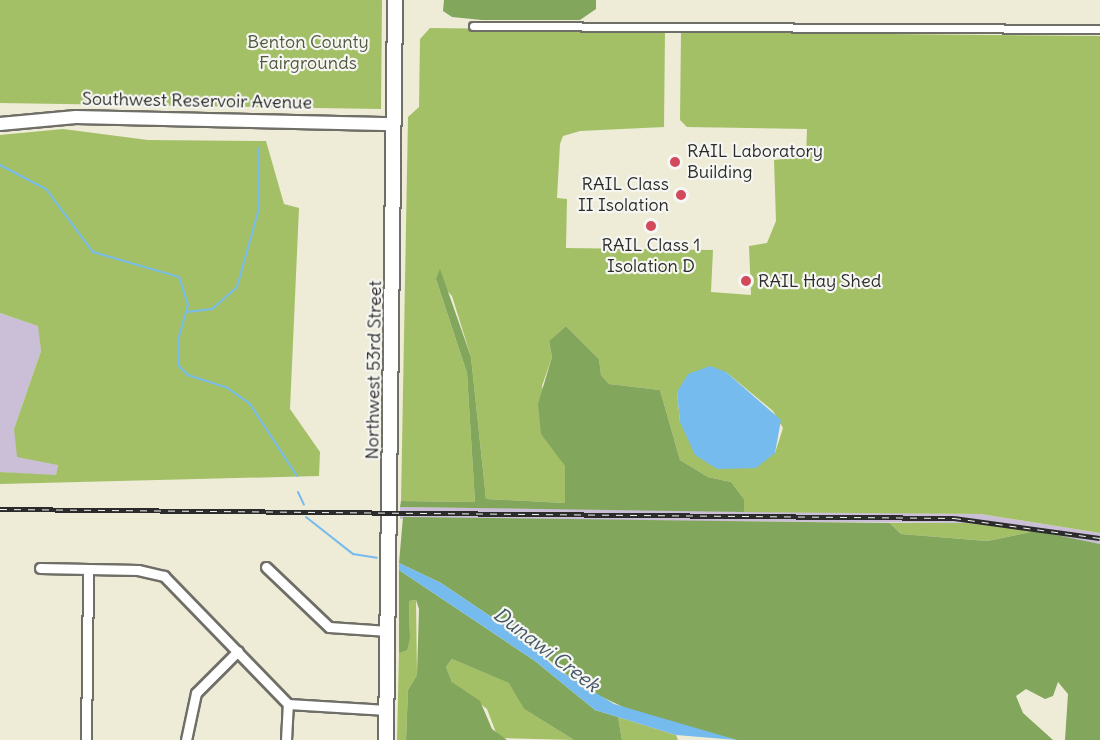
<!DOCTYPE html>
<style>
body{margin:0}
#map{position:relative;width:1100px;height:740px;overflow:hidden;background:#eeebd7;font-family:Delius,sans-serif}
div>[style]{position:absolute}
[style*='--x']{left:calc(var(--x)*1px);top:calc(var(--y)*1px);width:calc(var(--w)*1px);rotate:calc(var(--a)*1deg)}
.industrial>*{inset:0;background:#cabfd7}
.green>*{inset:0;background:#a3c067}
.forest>*{inset:0;background:#82a65c}
.water>*{inset:0;background:#76bbed}
.stream>*{height:2px;margin:-1px;padding:0 1px;transform-origin:1px;border-radius:1px;background:#76bbed}
.roads{filter:drop-shadow(2px 0 #6f6e67) drop-shadow(-2px 0 #6f6e67) drop-shadow(0 2px #6f6e67) drop-shadow(0 -2px #6f6e67)}
.pedestrian>*{height:7px;margin:-3.5px;padding:0 3.5px;transform-origin:3.5px;border-radius:3.5px;background:#fff}
.minor>*{height:9px;margin:-4.5px;padding:0 4.5px;transform-origin:4.5px;border-radius:4.5px;background:#fff}
.secondary>*{height:12px;margin:-6px;padding:0 6px;transform-origin:6px;border-radius:6px;background:#fff}
.primary>*{height:14px;margin:-7px;padding:0 7px;transform-origin:7px;border-radius:7px;background:#fff}
.rail>*{height:4.5px;margin-top:-2.25px;transform-origin:0;background:repeating-linear-gradient(90deg,#f6f6f2 0 7px,#2b2b2b 0 14px);box-sizing:border-box;border-block:2px solid #2b2b2b}
.dots>*{width:16px;height:16px;translate:-50% -50%;box-sizing:border-box;border:3px solid #f6f6f2;border-radius:50%}
span{translate:-50% -50%;white-space:nowrap;text-align:center;line-height:1.15;-webkit-text-stroke:4.5px #f6f6f2;paint-order:stroke}
.park-label{font-size:18px;color:#4f583d}
.street-label{font-size:18px;color:#2b2b2b}
.poi-label{font-size:18px;color:#2b2b2b}
.left{translate:0 -50%;text-align:left}
.right{translate:-100% -50%;text-align:right}
.water-label{font-size:20px;color:#425665;font-style:italic}
</style>
<div id="map">
<div class="industrial">
<div style="clip-path:polygon(0 313px,39px 326px,41px 351px,14px 429px,58px 464px,56px 476px,0 472px)"></div>
<div style="clip-path:polygon(400px 507px,981px 514px,1100px 533px,1100px 544px,967px 523px,400px 519px)"></div>
</div>
<div class="green">
<div style="clip-path:polygon(0 0,382px 0,381px 109px,0 103px)"></div>
<div style="clip-path:polygon(evenodd,430px 28px,665px 31px,664px 127px,580px 131px,563px 136px,560px 144px,557px 198px,567px 199px,566px 248px,713px 250px,711px 292px,751px 295px,749px 246px,767px 243px,776px 221px,774px 160px,806px 156px,807px 129px,687px 127px,680px 120px,681px 32px,1100px 36px,1100px 533px,981px 514px,744px 512px,744px 499px,731px 482px,708px 477px,680px 460px,660px 390px,609px 384px,601px 375px,599px 359px,566px 326px,549px 341px,552px 357px,542px 386px,557px 454px,565px 466px,565px 503px,486px 499px,471px 357px,452px 296px,436px 279px,467px 373px,475px 502px,401px 501px,408px 117px,419px 107px,420px 39px,430px 28px,726px 372px,773px 411px,783px 428px,775px 453px,680px 422px,677px 392px,726px 372px)"></div>
<div style="clip-path:polygon(63px 129px,148px 140px,266px 141px,284px 204px,299px 208px,290px 409px,320px 452px,319px 476px,0 484px,0 472px,56px 475px,58px 465px,17px 457px,14px 429px,41px 351px,38px 326px,0 313px,0 135px)"></div>
<div style="clip-path:polygon(890px 523px,967px 523px,1036px 531px,987px 541px,901px 534px)"></div>
<div style="clip-path:polygon(416px 600px,417px 675px,408px 690px,406px 740px,397px 740px,399px 653px,410px 638px,409px 601px)"></div>
<div style="clip-path:polygon(452px 659px,510px 683px,524px 709px,574px 740px,498px 738px,487px 709px,452px 682px,446px 667px)"></div>
<div style="clip-path:polygon(618px 717px,676px 735px,678px 740px,622px 740px)"></div>
</div>
<div class="forest">
<div style="clip-path:polygon(444px 0,596px 0,596px 9px,580px 20px,482px 20px,452px 17px,443px 11px)"></div>
<div style="clip-path:polygon(440px 269px,471px 357px,486px 499px,565px 503px,565px 466px,541px 434px,538px 404px,552px 357px,549px 341px,566px 326px,599px 359px,601px 375px,609px 384px,660px 390px,680px 460px,708px 477px,731px 482px,744px 499px,744px 512px,400px 507px,401px 501px,475px 502px,467px 373px,436px 279px)"></div>
<div style="clip-path:polygon(403px 517px,890px 523px,901px 534px,987px 541px,1036px 531px,1100px 544px,1100px 740px,1065px 740px,1068px 694px,1058px 682px,1053px 696px,1045px 699px,1026px 689px,1016px 696px,1023px 713px,1053px 740px,737px 740px,640px 715px,581px 687px,527px 641px,441px 583px,399px 563px)"></div>
<div style="clip-path:polygon(399px 570px,535px 661px,595px 710px,618px 717px,622px 740px,574px 740px,524px 709px,509px 683px,452px 659px,446px 667px,452px 682px,480px 701px,492px 729px,507px 740px,406px 740px,408px 690px,417px 675px,419px 609px,416px 600px,409px 601px,410px 638px,407px 650px,399px 653px)"></div>
</div>
<div class="water">
<div style="clip-path:polygon(710px 366px,726px 372px,781px 420px,775px 453px,756px 468px,717px 469px,695px 455px,680px 422px,677px 392px,688px 374px)"></div>
<div style="clip-path:polygon(399px 563px,441px 583px,527px 641px,555px 668px,614px 704px,737px 740px,676px 735px,595px 710px,535px 661px,399px 570px)"></div>
</div>
<div class="stream">
<div style="--x:0;--y:165;--w:52;--a:27.6"></div>
<div style="--x:46;--y:189;--w:79;--a:53.3"></div>
<div style="--x:93;--y:252;--w:90;--a:16.2"></div>
<div style="--x:179;--y:277;--w:29;--a:72"></div>
<div style="--x:188;--y:305;--w:35;--a:106"></div>
<div style="--x:178;--y:339;--w:27;--a:88"></div>
<div style="--x:179;--y:366;--w:13;--a:45"></div>
<div style="--x:188;--y:375;--w:40;--a:18"></div>
<div style="--x:226;--y:387;--w:29;--a:35"></div>
<div style="--x:250;--y:404;--w:86;--a:56.9"></div>
<div style="--x:187;--y:312;--w:25;--a:-7"></div>
<div style="--x:212;--y:309;--w:33;--a:-41"></div>
<div style="--x:237;--y:287;--w:78;--a:-74.4"></div>
<div style="--x:258;--y:212;--w:64;--a:-90"></div>
<div style="--x:298;--y:492;--w:14;--a:65"></div>
<div style="--x:306;--y:517;--w:60;--a:38.2"></div>
<div style="--x:353;--y:554;--w:24;--a:9"></div>
</div>
<div class="roads">
<div class="pedestrian">
<div style="--x:473;--y:26;--w:627;--a:0.27"></div>
</div>
<div class="minor">
<div style="--x:266;--y:567;--w:87;--a:43.6"></div>
<div style="--x:329;--y:627;--w:59;--a:3.9"></div>
<div style="--x:40;--y:568;--w:98;--a:1.2"></div>
<div style="--x:138;--y:570;--w:27;--a:13"></div>
<div style="--x:164;--y:576;--w:178;--a:45.9"></div>
<div style="--x:288;--y:704;--w:99;--a:3.5"></div>
<div style="--x:86;--y:740;--w:171;--a:-89.3"></div>
<div style="--x:186;--y:740;--w:48;--a:-78"></div>
<div style="--x:196;--y:693;--w:59;--a:-45"></div>
<div style="--x:286;--y:740;--w:36;--a:-87"></div>
</div>
<div class="secondary">
<div style="--x:0;--y:124;--w:76;--a:-5.3"></div>
<div style="--x:76;--y:117;--w:318;--a:1.3"></div>
</div>
<div class="primary">
<div style="--x:386;--y:740;--w:740;--a:-89.3"></div>
</div>
</div>
<div class="rail">
<div style="--x:0;--y:509;--w:954;--a:0.54"></div>
<div style="--x:954;--y:518;--w:147;--a:7.8"></div>
</div>
<div class="dots">
<div style="left:675px;top:162px;background:#d1495b"></div>
<div style="left:681px;top:195px;background:#d1495b"></div>
<div style="left:651px;top:226px;background:#d1495b"></div>
<div style="left:746px;top:281px;background:#d1495b"></div>
</div>
<div class="park-label">
<span style="left:308px;top:53px">Benton County<br>Fairgrounds</span>
</div>
<div class="street-label">
<span style="left:197px;top:101px;rotate:1deg">Southwest Reservoir Avenue</span>
<span style="left:374px;top:370px;rotate:-89deg">Northwest 53rd Street</span>
</div>
<div class="poi-label">
<span class="left" style="left:687px;top:162px">RAIL Laboratory<br>Building</span>
<span class="right" style="left:669px;top:195px">RAIL Class<br>II Isolation</span>
<span style="left:651px;top:256px">RAIL Class 1<br>Isolation D</span>
<span class="left" style="left:758px;top:281px">RAIL Hay Shed</span>
</div>
<div class="water-label">
<span style="left:547px;top:649px;rotate:37deg">Dunawi Creek</span>
</div>
</div>
